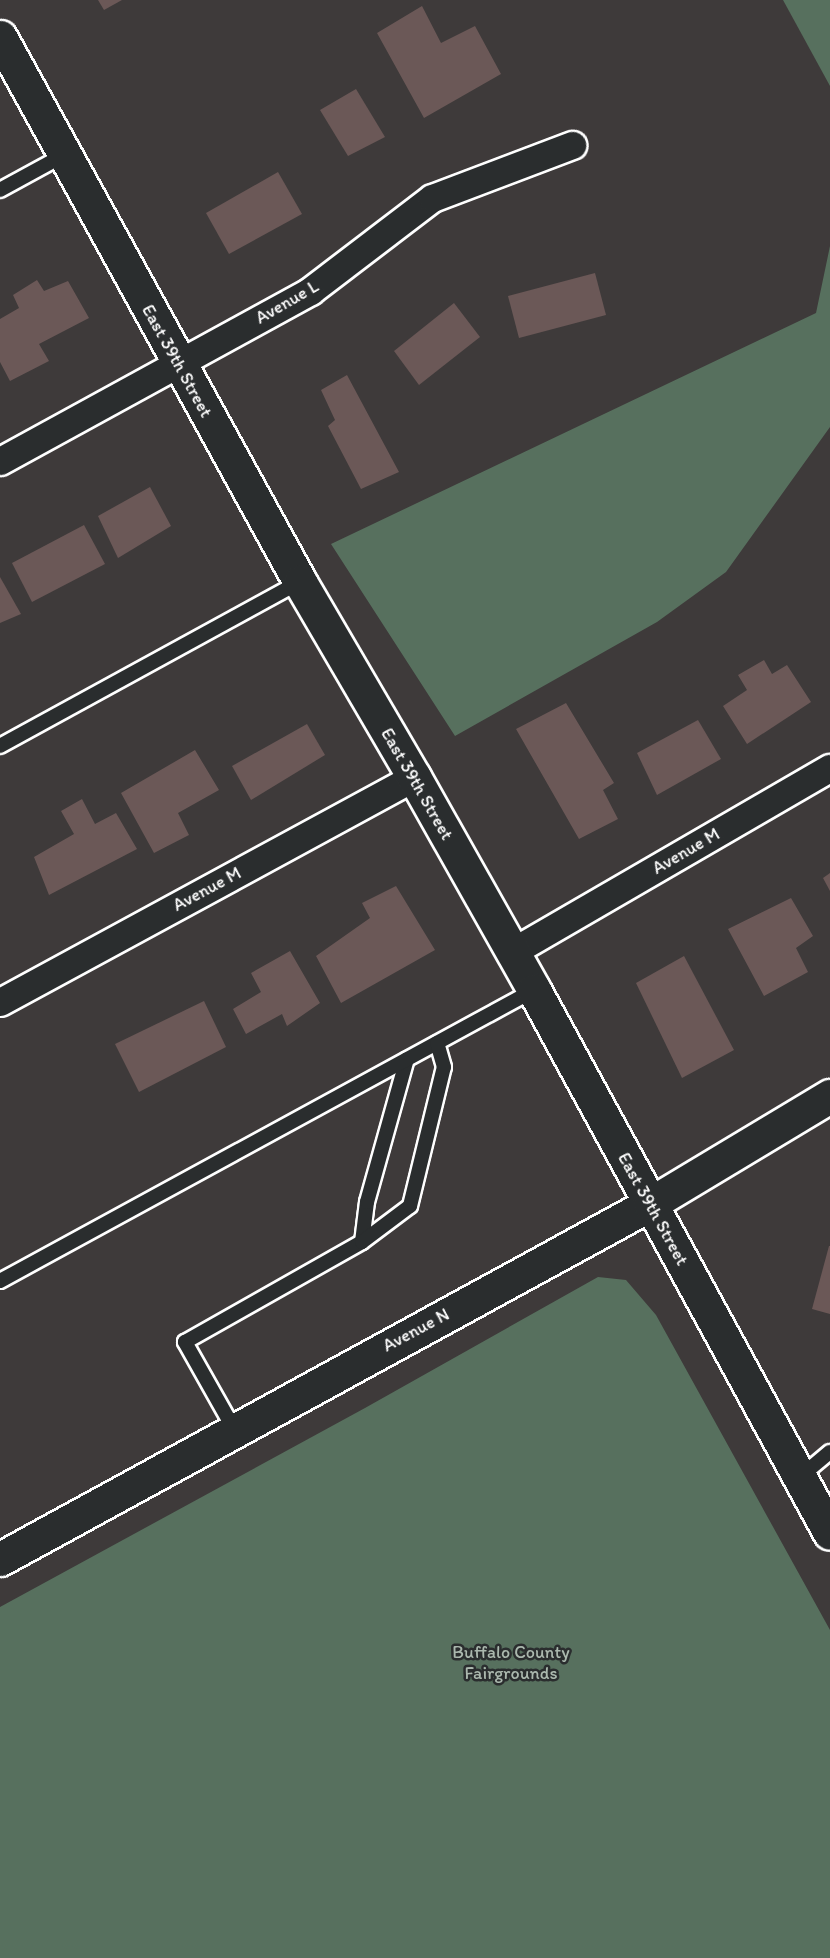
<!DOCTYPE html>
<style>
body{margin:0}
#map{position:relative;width:830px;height:1958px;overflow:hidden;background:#3e3a3a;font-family:Itim,sans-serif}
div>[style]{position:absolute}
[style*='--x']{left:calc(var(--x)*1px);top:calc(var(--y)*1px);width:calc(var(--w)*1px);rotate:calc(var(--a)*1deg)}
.green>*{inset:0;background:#57705e}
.building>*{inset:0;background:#6b5857}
.roads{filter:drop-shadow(2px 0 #fff) drop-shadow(-2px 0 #fff) drop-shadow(0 2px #fff) drop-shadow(0 -2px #fff)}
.service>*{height:14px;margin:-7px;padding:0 7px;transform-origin:7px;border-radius:7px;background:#2a2d2e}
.minor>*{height:27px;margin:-13.5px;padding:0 13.5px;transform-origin:13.5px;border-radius:13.5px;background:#2a2d2e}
.secondary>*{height:33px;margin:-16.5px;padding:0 16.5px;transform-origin:16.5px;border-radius:16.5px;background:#2a2d2e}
span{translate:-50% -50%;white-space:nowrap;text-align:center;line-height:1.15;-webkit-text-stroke:5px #2a2d2e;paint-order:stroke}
.street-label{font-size:18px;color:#fff}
.park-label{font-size:18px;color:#abb8ae}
</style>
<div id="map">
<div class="green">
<div style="clip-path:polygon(783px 0,830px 0,830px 86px)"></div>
<div style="clip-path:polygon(830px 246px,830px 427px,726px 572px,657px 622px,455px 736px,331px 544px,816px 313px)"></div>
<div style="clip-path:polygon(598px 1277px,626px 1280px,656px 1315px,830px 1630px,830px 1958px,0 1958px,0 1607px,365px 1408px)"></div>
</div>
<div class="building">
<div style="clip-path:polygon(98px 0,122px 0,104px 10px)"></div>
<div style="clip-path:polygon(422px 6px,441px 43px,475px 26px,501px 74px,424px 118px,377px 33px)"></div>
<div style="clip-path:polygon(356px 89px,385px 137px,348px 156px,320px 110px)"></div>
<div style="clip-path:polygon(278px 172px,302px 214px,229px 254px,206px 213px)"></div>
<div style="clip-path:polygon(595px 273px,606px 315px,519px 338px,508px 296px)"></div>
<div style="clip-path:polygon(37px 280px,44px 291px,68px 281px,89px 318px,39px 344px,49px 361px,10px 381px,0 362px,0 319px,19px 308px,13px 295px)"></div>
<div style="clip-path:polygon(454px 303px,480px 337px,419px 385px,394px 351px)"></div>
<div style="clip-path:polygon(347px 375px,399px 472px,361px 489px,328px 426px,335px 420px,321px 390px)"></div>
<div style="clip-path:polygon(150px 487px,171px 526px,118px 558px,98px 516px)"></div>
<div style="clip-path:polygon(84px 525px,105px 564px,32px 602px,12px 563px)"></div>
<div style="clip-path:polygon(0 577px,21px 614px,0 623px)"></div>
<div style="clip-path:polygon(764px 660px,772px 674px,787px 665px,811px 702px,747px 744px,723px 706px,747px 690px,738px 675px)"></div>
<div style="clip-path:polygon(566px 703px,614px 783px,603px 790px,618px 819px,579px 839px,516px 729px)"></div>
<div style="clip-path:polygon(698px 720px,721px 759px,657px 795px,637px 753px)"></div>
<div style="clip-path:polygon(307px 724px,325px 755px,251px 800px,232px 766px)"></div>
<div style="clip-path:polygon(195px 750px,219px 790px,178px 813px,189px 835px,154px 853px,121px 793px)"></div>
<div style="clip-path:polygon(82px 799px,95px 824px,116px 813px,137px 849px,49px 895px,34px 857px,74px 834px,61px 811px)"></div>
<div style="clip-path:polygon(830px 873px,830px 891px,823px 878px)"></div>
<div style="clip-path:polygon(396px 886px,435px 950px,341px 1003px,316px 956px,370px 918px,362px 903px)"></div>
<div style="clip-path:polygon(791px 898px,813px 936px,796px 948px,808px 972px,764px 996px,728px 929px)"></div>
<div style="clip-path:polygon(290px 951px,320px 1003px,287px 1026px,282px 1014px,246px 1034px,233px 1009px,261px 992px,251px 973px)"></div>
<div style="clip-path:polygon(684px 956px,734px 1050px,682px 1078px,636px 983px)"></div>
<div style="clip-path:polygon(204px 1001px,226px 1047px,139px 1092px,115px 1044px)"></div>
<div style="clip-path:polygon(829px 1246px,830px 1246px,830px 1314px,812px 1309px)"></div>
</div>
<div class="roads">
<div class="service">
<div style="--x:0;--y:190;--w:73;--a:-28.7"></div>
<div style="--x:0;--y:746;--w:342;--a:-28.7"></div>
<div style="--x:362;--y:1242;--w:40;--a:-82.9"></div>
<div style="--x:367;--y:1202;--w:148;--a:-74.4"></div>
<div style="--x:0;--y:1281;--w:608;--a:-28.59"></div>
<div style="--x:234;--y:1429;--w:100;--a:-119.4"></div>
<div style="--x:185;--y:1342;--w:203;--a:-29.5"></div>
<div style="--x:362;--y:1242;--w:60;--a:-36.9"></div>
<div style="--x:410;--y:1206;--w:143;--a:-76.3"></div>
<div style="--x:444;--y:1067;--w:25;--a:-106"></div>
<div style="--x:800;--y:1477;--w:39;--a:-40"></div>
</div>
<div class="minor">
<div style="--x:0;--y:461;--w:354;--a:-28.7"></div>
<div style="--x:310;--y:291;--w:153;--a:-37.3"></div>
<div style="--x:432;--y:198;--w:150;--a:-20.7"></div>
<div style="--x:512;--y:952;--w:367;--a:-30.1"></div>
<div style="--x:0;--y:1002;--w:471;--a:-28.5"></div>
</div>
<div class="secondary">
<div style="--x:0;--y:37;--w:622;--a:61.17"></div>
<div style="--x:300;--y:582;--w:226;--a:59.7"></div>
<div style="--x:414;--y:777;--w:244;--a:60.6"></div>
<div style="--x:534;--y:990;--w:618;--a:61.4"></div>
<div style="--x:0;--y:1559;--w:741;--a:-28.64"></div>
<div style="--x:650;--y:1204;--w:210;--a:-31"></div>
</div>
</div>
<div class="street-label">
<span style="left:287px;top:302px;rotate:-30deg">Avenue L</span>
<span style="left:177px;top:361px;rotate:61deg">East 39th Street</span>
<span style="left:417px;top:784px;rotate:60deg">East 39th Street</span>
<span style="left:686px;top:851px;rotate:-30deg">Avenue M</span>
<span style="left:207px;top:889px;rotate:-28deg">Avenue M</span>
<span style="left:653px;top:1209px;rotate:61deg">East 39th Street</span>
<span style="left:416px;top:1330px;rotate:-28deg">Avenue N</span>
</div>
<div class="park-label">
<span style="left:511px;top:1663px">Buffalo County<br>Fairgrounds</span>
</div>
</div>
